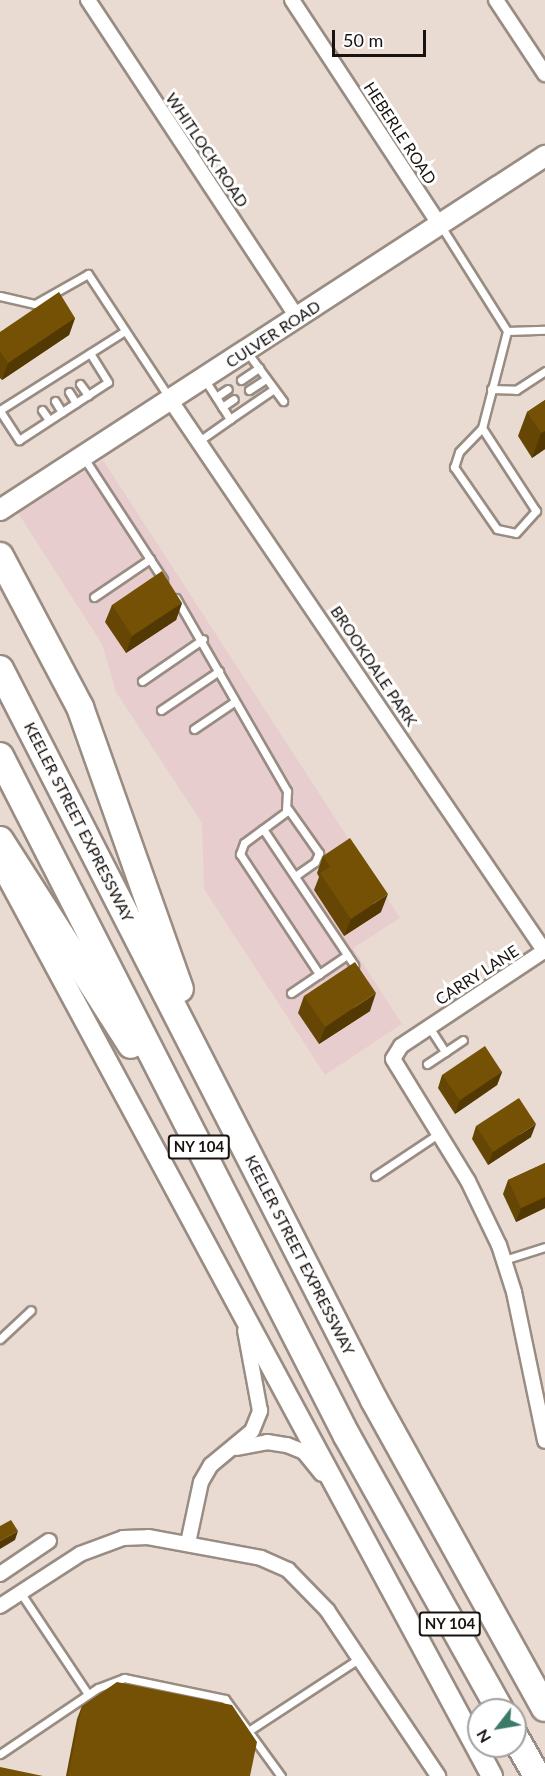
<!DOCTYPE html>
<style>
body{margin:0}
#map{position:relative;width:545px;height:1776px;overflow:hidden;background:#e9dbd2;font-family:Lato,sans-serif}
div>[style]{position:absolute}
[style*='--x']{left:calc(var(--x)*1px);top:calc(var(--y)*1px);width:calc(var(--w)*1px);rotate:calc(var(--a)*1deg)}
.commercial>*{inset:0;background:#e8cdcf}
.roads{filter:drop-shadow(2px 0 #998c83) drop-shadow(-2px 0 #998c83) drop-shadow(0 2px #998c83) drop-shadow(0 -2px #998c83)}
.service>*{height:7px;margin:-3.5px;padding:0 3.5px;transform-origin:3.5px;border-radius:3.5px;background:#fff}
.minor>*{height:14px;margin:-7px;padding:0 7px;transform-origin:7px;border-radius:7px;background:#fff}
.secondary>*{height:20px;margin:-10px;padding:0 10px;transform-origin:10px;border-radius:10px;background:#fff}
.motorway>*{height:26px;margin:-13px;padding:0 13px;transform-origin:13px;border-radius:13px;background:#fff}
.wall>*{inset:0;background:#654604}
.shaded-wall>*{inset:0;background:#523904}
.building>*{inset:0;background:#755105}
span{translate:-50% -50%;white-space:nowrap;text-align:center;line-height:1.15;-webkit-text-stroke:6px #fff;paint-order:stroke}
.shield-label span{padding:2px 4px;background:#fff;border:2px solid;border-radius:4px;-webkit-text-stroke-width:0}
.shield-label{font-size:15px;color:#181310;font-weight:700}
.street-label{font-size:16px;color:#181310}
.north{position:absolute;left:467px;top:1698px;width:60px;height:60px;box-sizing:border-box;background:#fff;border:2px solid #a3a19f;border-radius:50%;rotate:239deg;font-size:16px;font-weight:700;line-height:24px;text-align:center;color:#181310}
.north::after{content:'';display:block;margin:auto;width:21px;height:27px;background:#3d7b69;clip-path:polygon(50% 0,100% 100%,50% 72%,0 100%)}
.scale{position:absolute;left:332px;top:30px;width:94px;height:27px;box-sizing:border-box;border:3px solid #181310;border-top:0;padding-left:8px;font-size:18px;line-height:21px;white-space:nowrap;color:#181310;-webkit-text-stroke:4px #fff;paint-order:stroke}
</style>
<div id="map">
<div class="commercial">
<div style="clip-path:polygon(103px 460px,400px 918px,353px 948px,402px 1024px,325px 1075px,204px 889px,202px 823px,116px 692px,102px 644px,18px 513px)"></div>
</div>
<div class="roads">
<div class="service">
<div style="--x:441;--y:226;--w:124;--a:57.8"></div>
<div style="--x:507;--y:331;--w:38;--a:-2"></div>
<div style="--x:0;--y:296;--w:36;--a:13"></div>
<div style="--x:35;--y:304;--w:61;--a:-29.5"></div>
<div style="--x:88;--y:274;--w:149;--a:56.7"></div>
<div style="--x:247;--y:352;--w:61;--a:53.7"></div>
<div style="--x:241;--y:380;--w:22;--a:-34"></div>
<div style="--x:80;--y:384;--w:14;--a:54"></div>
<div style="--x:491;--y:389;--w:25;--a:2"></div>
<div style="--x:516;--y:390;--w:35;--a:-33"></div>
<div style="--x:249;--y:390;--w:20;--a:-33"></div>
<div style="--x:69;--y:392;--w:13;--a:58"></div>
<div style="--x:216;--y:397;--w:14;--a:-34"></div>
<div style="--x:55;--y:401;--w:13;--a:58"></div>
<div style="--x:222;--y:407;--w:14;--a:-34"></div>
<div style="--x:0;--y:410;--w:148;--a:-32.3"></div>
<div style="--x:42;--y:410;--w:12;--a:55"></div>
<div style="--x:0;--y:411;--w:35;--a:57"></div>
<div style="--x:19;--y:440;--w:106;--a:-33.1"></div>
<div style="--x:108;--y:382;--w:34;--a:-122"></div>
<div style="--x:230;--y:419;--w:53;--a:-34.3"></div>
<div style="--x:482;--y:428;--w:33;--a:134"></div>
<div style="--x:459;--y:452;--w:16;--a:108"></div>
<div style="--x:454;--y:467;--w:75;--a:55.3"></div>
<div style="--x:497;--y:529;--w:19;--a:12"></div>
<div style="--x:516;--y:533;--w:30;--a:-48"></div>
<div style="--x:536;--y:511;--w:99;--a:-123"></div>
<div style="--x:482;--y:428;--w:100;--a:-75.5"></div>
<div style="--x:199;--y:441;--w:38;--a:-35"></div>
<div style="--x:230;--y:419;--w:46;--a:-122.7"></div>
<div style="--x:84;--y:458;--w:145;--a:56.9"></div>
<div style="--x:94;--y:597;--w:68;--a:-34.2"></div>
<div style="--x:176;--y:598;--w:223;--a:60.1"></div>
<div style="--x:287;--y:791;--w:21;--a:93"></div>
<div style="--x:286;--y:812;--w:52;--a:143.6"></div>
<div style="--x:244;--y:843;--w:12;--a:110"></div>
<div style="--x:240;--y:854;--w:144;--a:56.6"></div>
<div style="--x:142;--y:681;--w:74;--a:-34.5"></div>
<div style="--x:161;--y:710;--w:70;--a:-33.9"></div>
<div style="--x:194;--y:729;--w:48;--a:-34"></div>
<div style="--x:288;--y:809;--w:54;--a:54.8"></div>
<div style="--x:319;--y:853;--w:10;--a:114"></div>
<div style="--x:315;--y:862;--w:24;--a:145"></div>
<div style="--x:263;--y:829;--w:164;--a:56.2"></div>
<div style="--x:291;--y:993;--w:68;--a:-34.2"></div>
<div style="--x:429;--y:1027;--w:30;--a:57"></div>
<div style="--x:427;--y:1064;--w:43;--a:-33.7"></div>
<div style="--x:375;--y:1176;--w:76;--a:-33.7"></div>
<div style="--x:504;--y:1260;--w:43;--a:-17.6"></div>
<div style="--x:0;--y:1339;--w:42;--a:-43.1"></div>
<div style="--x:20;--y:1592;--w:123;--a:56.3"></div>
<div style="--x:250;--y:1730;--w:131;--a:-33.2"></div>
<div style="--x:0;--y:1754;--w:118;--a:-34"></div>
<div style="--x:98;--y:1688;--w:28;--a:-21"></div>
<div style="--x:124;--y:1678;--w:103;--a:11.7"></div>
<div style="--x:225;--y:1699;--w:95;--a:54"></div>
</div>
<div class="minor">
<div style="--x:88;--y:0;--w:381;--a:56.6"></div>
<div style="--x:292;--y:0;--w:269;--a:56.7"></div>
<div style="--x:496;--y:0;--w:89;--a:56.5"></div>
<div style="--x:171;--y:401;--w:666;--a:55.83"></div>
<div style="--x:544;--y:951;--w:172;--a:146.4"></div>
<div style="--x:401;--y:1046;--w:15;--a:122"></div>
<div style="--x:393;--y:1059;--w:143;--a:58.4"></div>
<div style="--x:468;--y:1181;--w:71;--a:64.2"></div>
<div style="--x:499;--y:1245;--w:49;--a:72.3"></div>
<div style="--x:514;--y:1292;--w:152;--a:78.2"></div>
<div style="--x:237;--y:1448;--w:31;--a:-11"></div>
<div style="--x:267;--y:1442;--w:20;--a:9"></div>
<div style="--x:287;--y:1445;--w:18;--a:22"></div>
<div style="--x:304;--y:1452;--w:28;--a:51"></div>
<div style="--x:188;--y:1543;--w:62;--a:-78"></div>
<div style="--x:201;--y:1482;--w:20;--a:-60"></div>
<div style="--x:211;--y:1465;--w:53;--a:-39.7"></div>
<div style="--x:252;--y:1431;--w:22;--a:-68"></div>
<div style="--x:260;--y:1411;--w:82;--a:-100.5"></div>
<div style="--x:0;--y:1574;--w:59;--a:-34"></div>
<div style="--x:0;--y:1606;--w:95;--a:-33"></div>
<div style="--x:80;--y:1554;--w:46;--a:-20.4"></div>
<div style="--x:123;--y:1538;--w:25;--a:-2"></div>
<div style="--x:148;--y:1537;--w:115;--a:10.5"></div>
<div style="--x:261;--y:1558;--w:30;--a:24"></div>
<div style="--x:288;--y:1570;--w:56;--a:45.7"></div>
<div style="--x:327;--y:1610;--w:200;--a:56.2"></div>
</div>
<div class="secondary">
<div style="--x:0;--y:510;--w:650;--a:-33.01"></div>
<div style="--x:0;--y:863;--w:1037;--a:61.68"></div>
</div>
<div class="motorway">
<div style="--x:0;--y:556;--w:171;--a:62.1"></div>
<div style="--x:80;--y:707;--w:299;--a:70.5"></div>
<div style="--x:0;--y:669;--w:821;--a:62.9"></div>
<div style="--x:374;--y:1400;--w:352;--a:61"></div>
<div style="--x:0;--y:756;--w:763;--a:62.97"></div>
<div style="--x:347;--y:1436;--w:314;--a:60.8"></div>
<div style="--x:0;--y:840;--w:243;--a:57.4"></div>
<div style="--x:515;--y:1737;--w:45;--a:60.6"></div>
</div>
</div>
<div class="wall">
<div style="clip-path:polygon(75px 318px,69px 335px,2px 380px,0 378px,0 332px)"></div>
<div style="clip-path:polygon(545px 400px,545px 449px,532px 458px,518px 436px,527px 412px)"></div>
<div style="clip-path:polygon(182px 603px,176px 620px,126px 653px,105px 622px,112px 605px)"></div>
<div style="clip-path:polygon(323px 856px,381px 912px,344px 936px,314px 890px,319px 877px,317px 873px)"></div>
<div style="clip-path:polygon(304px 996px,370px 1011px,319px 1044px,298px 1013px)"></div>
<div style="clip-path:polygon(502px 1072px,497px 1085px,455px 1114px,438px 1088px,442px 1075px)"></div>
<div style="clip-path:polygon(476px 1126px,531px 1137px,488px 1165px,472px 1139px)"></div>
<div style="clip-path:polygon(545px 1163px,545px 1208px,516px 1222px,503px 1194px,508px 1180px)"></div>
<div style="clip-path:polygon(82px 1706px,250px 1776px,66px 1776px,77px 1719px)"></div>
</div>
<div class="shaded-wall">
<div style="clip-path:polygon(75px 318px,69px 335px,2px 380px,8px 363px)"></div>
<div style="clip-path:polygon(545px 431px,545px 449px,532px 458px,541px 433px)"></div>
<div style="clip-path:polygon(182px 603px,176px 620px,126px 653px,132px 636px)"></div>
<div style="clip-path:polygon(388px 894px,381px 912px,344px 936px,351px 919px)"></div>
<div style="clip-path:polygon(376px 993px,370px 1011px,319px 1044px,325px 1027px)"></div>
<div style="clip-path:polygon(502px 1072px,497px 1085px,455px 1114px,460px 1100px)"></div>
<div style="clip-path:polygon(536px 1124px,531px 1137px,488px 1165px,493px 1152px)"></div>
<div style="clip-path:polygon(545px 1197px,545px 1208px,516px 1222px,521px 1208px)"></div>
<div style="clip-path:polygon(18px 1531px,15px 1540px,0 1549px,0 1541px)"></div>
</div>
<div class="building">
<div style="clip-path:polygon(59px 292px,75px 318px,8px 363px,0 351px,0 332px)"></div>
<div style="clip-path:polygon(545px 400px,545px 431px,541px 433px,527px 412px)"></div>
<div style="clip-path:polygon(162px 571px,182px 603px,132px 636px,112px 605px)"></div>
<div style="clip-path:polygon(350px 838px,388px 894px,351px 919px,320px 873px,330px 867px,323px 856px)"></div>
<div style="clip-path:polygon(355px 962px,376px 993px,325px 1027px,304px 996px)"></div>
<div style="clip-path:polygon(485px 1046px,502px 1072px,460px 1100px,442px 1075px)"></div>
<div style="clip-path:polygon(519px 1098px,536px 1124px,493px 1152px,476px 1126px)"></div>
<div style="clip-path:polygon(545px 1163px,545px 1197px,521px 1208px,508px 1180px)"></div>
<div style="clip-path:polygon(11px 1520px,18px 1531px,0 1541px,0 1526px)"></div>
<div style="clip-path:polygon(117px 1682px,232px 1705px,257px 1742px,250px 1776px,68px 1776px,82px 1706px)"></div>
<div style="clip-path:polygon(0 1767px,43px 1776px,0 1776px)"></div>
</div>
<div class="shield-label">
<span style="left:199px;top:1147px">NY 104</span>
<span style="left:450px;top:1624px">NY 104</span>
</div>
<div class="street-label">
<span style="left:400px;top:133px;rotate:57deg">HEBERLE ROAD</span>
<span style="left:207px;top:150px;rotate:56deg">WHITLOCK ROAD</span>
<span style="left:273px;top:334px;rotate:-33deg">CULVER ROAD</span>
<span style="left:374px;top:666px;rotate:56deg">BROOKDALE PARK</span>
<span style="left:79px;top:822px;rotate:63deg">KEELER STREET EXPRESSWAY</span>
<span style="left:477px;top:975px;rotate:-33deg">CARRY LANE</span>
<span style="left:300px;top:1255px;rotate:63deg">KEELER STREET EXPRESSWAY</span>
</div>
<div class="north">N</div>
<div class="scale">50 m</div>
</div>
